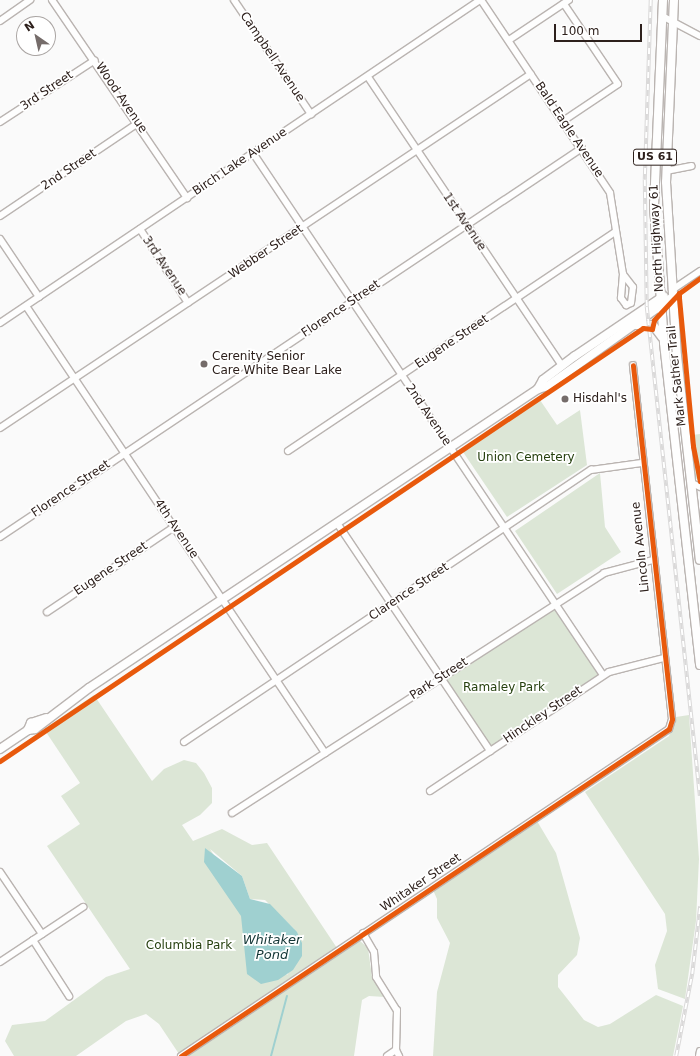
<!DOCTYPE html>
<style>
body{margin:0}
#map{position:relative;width:700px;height:1056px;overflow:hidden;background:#fafafa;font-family:"DejaVu Sans",sans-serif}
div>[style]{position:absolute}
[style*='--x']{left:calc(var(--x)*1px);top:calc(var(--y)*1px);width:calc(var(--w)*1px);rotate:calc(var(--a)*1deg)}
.green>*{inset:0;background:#dce6d6}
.water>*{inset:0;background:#9fd0d0}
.stream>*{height:2px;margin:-1px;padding:0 1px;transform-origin:1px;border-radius:1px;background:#9fd0d0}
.roads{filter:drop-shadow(1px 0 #bab4b1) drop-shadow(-1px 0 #bab4b1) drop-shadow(0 1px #bab4b1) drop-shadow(0 -1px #bab4b1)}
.minor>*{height:6px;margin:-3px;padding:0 3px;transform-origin:3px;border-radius:3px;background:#fefefe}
.major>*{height:8px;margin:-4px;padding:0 4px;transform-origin:4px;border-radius:4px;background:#fefefe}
.rail>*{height:3.5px;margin-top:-1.75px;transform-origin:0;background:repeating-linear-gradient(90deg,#fff 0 6px,#dad9d9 0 12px);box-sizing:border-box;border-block:1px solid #dad9d9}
.cycleway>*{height:5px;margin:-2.5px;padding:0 2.5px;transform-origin:2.5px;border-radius:2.5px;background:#e8590c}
.dots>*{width:11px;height:11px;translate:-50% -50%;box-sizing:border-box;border:2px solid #fff;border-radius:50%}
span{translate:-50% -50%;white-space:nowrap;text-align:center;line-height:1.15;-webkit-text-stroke:3.5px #fff;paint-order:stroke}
.shield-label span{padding:1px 3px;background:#fff;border:1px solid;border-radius:3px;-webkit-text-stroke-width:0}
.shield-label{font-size:11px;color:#2d201c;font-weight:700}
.street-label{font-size:12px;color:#2d201c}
.poi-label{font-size:12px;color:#2d201c}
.left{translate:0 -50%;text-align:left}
.park-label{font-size:12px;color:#26400f}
.water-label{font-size:13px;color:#123535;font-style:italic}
.north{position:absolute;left:16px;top:16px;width:40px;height:40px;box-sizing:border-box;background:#fff;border:1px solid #aba6a4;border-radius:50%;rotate:326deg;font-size:11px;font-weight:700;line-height:16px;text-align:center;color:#2d201c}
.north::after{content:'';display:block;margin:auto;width:14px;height:18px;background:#756c6a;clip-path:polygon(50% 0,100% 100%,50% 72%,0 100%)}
.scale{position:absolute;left:554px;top:24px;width:88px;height:18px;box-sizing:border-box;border:2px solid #2d201c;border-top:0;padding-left:5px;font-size:12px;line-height:14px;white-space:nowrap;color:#2d201c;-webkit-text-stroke:3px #fff;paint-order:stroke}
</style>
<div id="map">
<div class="green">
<div style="clip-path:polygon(540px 400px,557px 425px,580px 410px,587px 465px,507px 517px,463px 452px)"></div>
<div style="clip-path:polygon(700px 434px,700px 483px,695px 477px,691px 445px,692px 435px)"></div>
<div style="clip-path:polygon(600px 473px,605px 527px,621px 552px,557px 594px,515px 531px)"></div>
<div style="clip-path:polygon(553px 606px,599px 674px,491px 747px,445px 677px)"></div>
<div style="clip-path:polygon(evenodd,94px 695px,152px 781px,164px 769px,184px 760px,196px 763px,204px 773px,212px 788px,212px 803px,200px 815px,182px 825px,193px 841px,222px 829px,252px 845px,267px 843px,337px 948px,179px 1054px,159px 1024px,146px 1014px,126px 1021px,76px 1056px,14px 1056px,5px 1041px,12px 1025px,45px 1021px,106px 977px,130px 969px,47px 846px,80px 824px,61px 796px,80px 783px,44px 729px,94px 695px,210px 849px,242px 876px,250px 899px,265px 900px,294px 929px,302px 953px,287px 975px,210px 849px)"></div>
<div style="clip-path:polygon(689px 715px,699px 859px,696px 921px,685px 999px,658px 989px,655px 965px,667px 931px,665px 914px,585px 792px,669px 736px,676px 717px)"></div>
<div style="clip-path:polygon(537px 821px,556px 853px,580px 938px,577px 955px,558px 975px,558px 987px,584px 1020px,598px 1027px,610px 1024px,656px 995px,683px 1006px,673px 1056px,433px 1056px,437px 992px,450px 943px,437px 918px,437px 899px,433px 890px)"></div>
<div style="clip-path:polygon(359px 940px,368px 948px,372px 977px,385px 997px,369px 996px,362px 1000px,354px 1056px,185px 1056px)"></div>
</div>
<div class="water">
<div style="clip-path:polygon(205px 848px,242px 876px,250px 899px,270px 904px,297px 932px,302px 943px,302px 956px,293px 970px,278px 980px,261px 984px,247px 974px,241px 916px,204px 862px)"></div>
</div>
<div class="stream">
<div style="--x:271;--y:1056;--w:62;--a:-75.1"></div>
</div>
<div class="roads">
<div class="minor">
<div style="--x:52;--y:0;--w:240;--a:55.7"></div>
<div style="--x:234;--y:0;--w:138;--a:56"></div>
<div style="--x:481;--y:0;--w:232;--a:56.2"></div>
<div style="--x:610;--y:193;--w:82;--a:80.9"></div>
<div style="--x:623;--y:274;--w:24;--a:95"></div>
<div style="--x:621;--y:298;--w:9;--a:54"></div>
<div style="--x:626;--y:305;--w:5;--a:-22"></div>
<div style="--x:631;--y:303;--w:16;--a:-83"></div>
<div style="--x:633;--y:287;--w:16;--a:-128"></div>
<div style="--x:662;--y:16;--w:43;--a:27.8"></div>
<div style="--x:0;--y:21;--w:37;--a:-35"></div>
<div style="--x:509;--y:40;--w:72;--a:-33.7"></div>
<div style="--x:368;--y:77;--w:348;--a:56.1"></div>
<div style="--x:563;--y:121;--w:66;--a:-33.9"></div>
<div style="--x:618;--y:84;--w:97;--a:-124"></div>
<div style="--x:0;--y:122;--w:113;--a:-33.1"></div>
<div style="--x:253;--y:153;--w:628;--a:56.16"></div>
<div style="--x:666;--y:171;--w:26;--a:-11"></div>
<div style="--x:0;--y:216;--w:166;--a:-34"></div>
<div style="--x:140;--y:229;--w:88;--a:57"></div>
<div style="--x:0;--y:239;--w:70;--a:56.1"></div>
<div style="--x:672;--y:290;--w:34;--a:-34"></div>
<div style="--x:26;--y:306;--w:538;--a:56.22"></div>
<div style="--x:0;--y:323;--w:579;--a:-33.94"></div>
<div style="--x:0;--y:428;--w:638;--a:-33.69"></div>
<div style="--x:288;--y:451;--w:394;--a:-33.8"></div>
<div style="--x:692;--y:483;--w:9;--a:27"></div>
<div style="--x:337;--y:523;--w:275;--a:56.1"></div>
<div style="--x:0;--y:537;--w:700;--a:-33.76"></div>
<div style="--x:47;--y:612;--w:153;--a:-33.8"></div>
<div style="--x:184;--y:742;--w:490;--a:-33.8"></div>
<div style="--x:591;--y:470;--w:51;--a:-7.8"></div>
<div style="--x:430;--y:791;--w:215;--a:-33.6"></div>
<div style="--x:609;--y:672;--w:57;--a:-14.3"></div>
<div style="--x:232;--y:813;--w:443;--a:-32.8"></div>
<div style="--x:604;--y:573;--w:51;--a:-14.9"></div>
<div style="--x:0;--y:872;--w:75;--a:55.9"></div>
<div style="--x:363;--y:933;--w:22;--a:60"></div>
<div style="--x:374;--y:952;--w:25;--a:85"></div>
<div style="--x:376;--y:977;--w:39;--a:58"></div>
<div style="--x:397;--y:1010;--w:40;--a:91.4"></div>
<div style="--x:396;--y:1050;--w:7;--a:63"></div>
<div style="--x:33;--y:940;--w:67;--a:57.3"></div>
<div style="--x:0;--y:962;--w:100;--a:-33.5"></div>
<div style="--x:181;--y:1056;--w:587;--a:-33.83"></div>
<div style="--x:669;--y:729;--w:10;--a:-73"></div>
<div style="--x:672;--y:719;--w:356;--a:-96.3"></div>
<div style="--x:387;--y:1056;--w:11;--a:-34"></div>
<div style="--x:699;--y:1056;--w:5;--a:-79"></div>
</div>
<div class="major">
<div style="--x:663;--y:0;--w:206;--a:92.5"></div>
<div style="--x:654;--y:206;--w:137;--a:85.8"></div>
<div style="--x:664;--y:343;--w:324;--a:83.6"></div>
<div style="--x:674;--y:0;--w:182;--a:92.5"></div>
<div style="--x:666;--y:182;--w:174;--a:86.4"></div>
<div style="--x:677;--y:356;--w:205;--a:83.6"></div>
<div style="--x:636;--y:325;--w:17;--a:0"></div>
<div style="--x:653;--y:325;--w:15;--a:53"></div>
<div style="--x:538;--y:389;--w:10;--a:-61"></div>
<div style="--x:543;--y:380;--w:40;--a:-37"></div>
<div style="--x:575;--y:356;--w:107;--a:-34"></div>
<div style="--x:28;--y:730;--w:8;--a:-67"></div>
<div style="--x:31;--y:723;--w:16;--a:-18"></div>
<div style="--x:0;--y:749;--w:34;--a:-34"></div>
<div style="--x:28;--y:730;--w:7;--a:-8"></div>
<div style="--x:35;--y:729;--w:68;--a:-37.2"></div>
<div style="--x:89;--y:688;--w:539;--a:-33.66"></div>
<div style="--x:538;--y:389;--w:10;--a:-17"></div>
<div style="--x:548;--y:386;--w:153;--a:-35.5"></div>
</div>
</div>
<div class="rail">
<div style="--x:651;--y:0;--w:180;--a:91.9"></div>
<div style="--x:645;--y:180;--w:127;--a:89.1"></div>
<div style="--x:647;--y:307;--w:492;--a:83.8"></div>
<div style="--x:676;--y:1056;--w:84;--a:-79"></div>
<div style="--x:692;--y:974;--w:68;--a:-83.3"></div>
</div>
<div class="cycleway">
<div style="--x:700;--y:278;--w:26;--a:144"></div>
<div style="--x:679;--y:293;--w:5;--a:90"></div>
<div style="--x:679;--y:298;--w:149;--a:84.6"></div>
<div style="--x:693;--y:446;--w:36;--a:79"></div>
<div style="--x:0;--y:761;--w:775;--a:-33.96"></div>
<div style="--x:643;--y:328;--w:9;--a:6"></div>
<div style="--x:652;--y:329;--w:9;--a:-77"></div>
<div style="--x:654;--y:320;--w:37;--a:-47"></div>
<div style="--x:181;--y:1056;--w:587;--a:-33.83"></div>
<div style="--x:669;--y:729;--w:10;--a:-73"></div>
<div style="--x:672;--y:719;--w:356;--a:-96.3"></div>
</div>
<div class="dots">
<div style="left:204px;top:364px;background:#756c6a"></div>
<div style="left:565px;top:399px;background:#756c6a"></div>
</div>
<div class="shield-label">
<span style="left:655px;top:157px">US 61</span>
</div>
<div class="street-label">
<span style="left:272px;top:57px;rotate:56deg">Campbell Avenue</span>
<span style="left:47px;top:91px;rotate:-34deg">3rd Street</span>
<span style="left:121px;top:98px;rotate:56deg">Wood Avenue</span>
<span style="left:569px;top:130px;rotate:56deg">Bald Eagle Avenue</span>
<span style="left:240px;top:162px;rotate:-34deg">Birch Lake Avenue</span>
<span style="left:69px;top:170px;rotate:-34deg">2nd Street</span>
<span style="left:464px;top:222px;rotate:56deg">1st Avenue</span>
<span style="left:657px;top:238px;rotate:-93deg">North Highway 61</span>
<span style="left:266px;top:252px;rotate:-34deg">Webber Street</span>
<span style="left:164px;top:266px;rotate:56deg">3rd Avenue</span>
<span style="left:341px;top:309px;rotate:-34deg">Florence Street</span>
<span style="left:452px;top:342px;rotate:-34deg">Eugene Street</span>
<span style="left:677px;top:376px;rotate:-96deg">Mark Sather Trail</span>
<span style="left:428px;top:415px;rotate:56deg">2nd Avenue</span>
<span style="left:71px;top:489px;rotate:-34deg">Florence Street</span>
<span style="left:176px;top:529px;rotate:56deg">4th Avenue</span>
<span style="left:641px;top:547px;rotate:-96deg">Lincoln Avenue</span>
<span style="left:111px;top:569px;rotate:-34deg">Eugene Street</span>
<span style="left:409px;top:592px;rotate:-34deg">Clarence Street</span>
<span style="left:439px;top:679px;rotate:-33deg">Park Street</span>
<span style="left:543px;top:715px;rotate:-34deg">Hinckley Street</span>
<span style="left:421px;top:883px;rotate:-34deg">Whitaker Street</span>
</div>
<div class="poi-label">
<span class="left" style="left:212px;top:364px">Cerenity Senior<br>Care White Bear Lake</span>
<span class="left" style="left:573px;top:399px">Hisdahl's</span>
</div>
<div class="park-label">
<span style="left:526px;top:458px">Union Cemetery</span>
<span style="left:504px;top:688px">Ramaley Park</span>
<span style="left:189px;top:946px">Columbia Park</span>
</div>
<div class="water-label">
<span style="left:272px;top:948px">Whitaker<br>Pond</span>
</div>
<div class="north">N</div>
<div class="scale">100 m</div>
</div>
